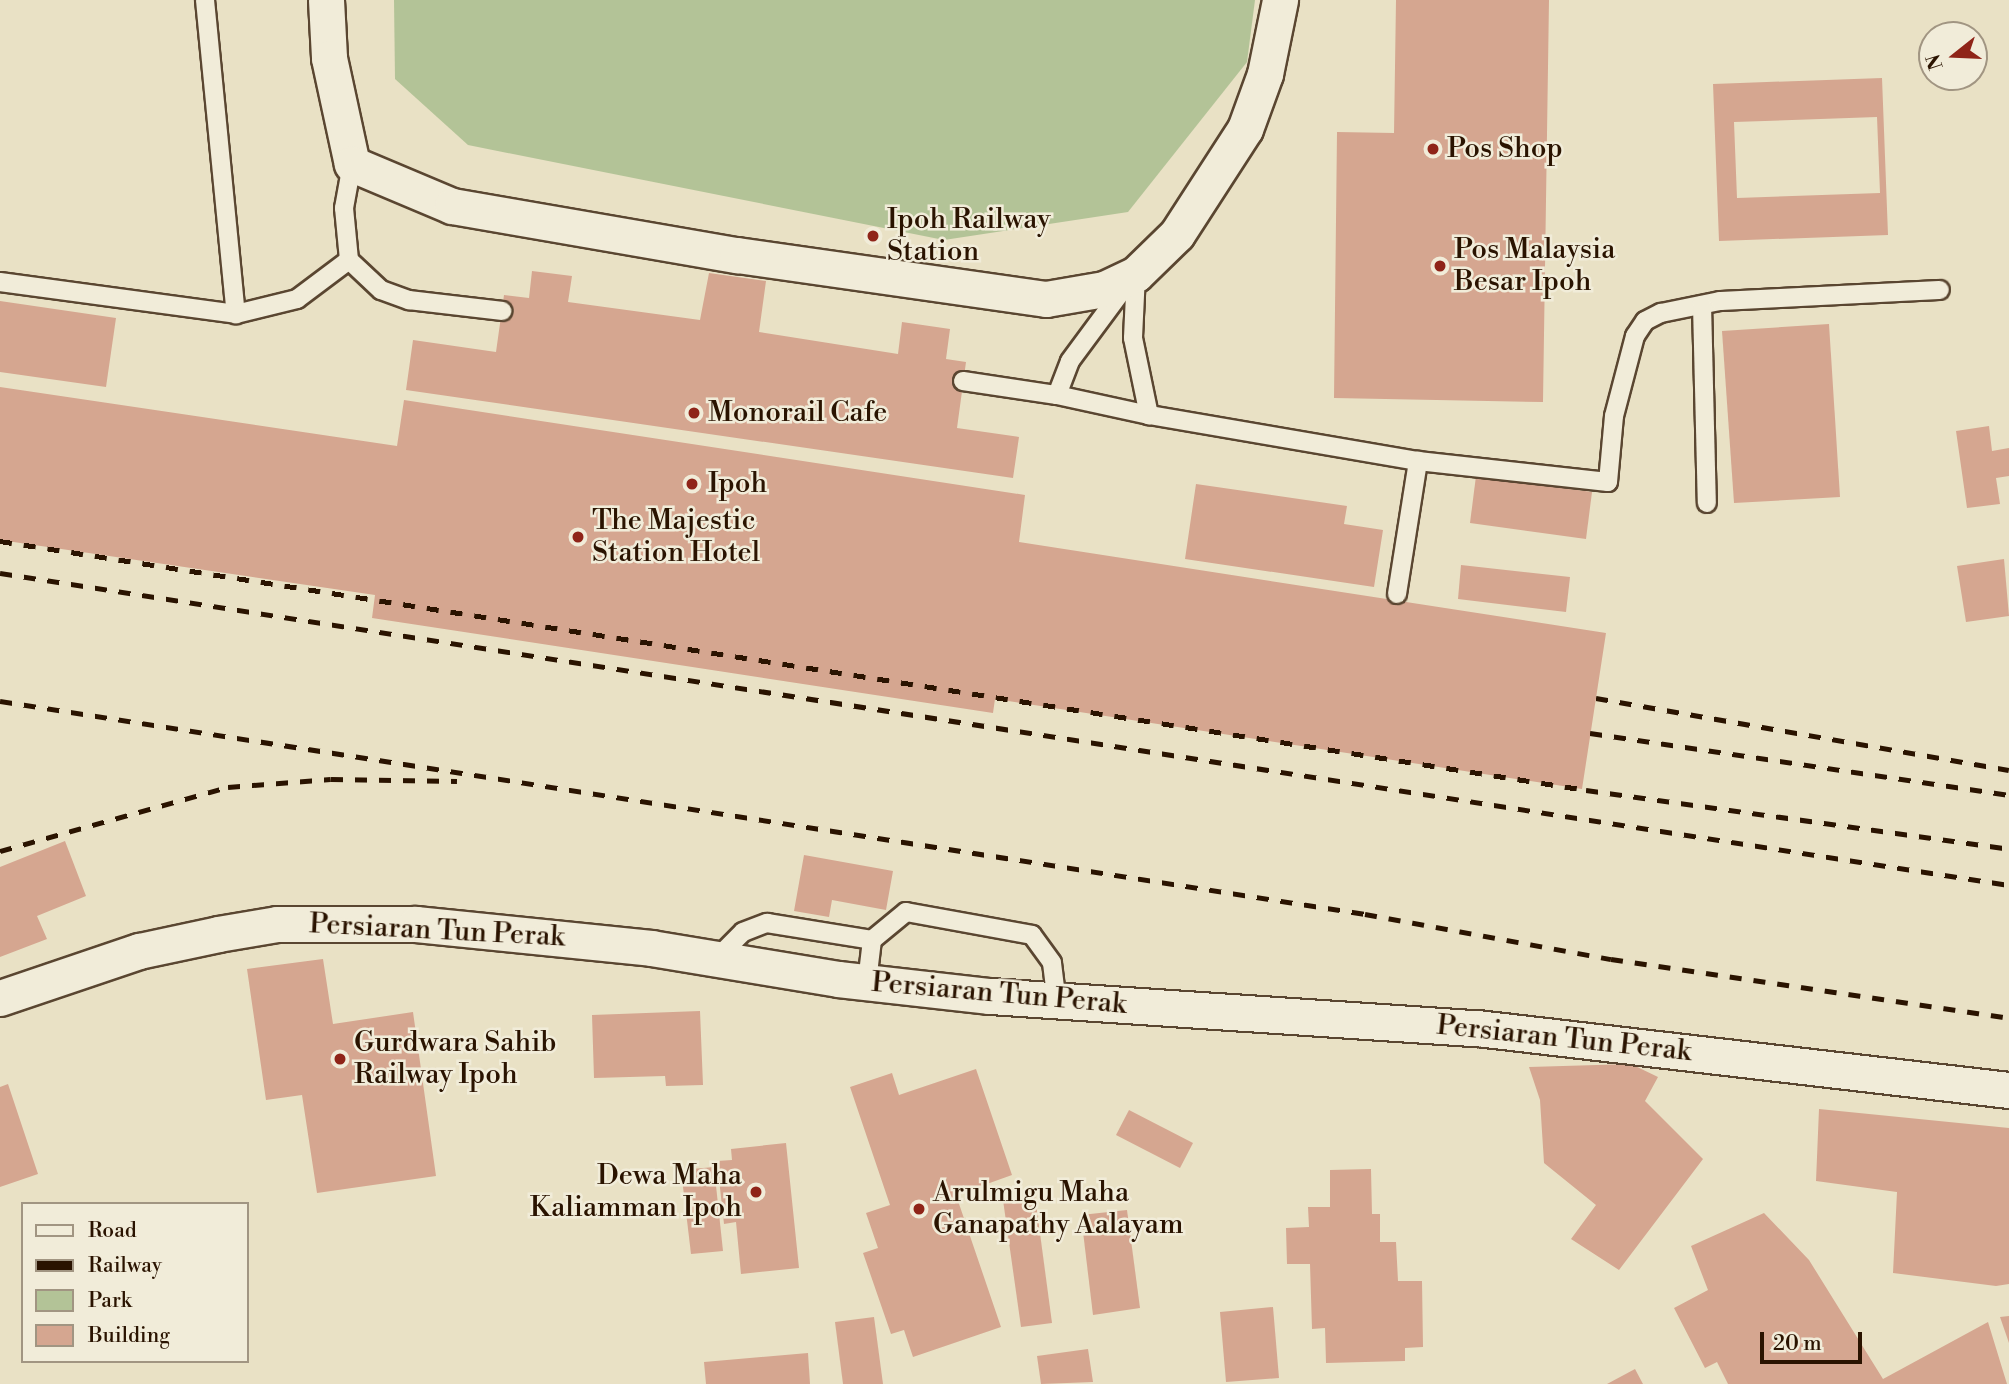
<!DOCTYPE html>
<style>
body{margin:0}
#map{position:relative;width:2009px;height:1384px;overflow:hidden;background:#e9e1c5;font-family:"Libre Bodoni",serif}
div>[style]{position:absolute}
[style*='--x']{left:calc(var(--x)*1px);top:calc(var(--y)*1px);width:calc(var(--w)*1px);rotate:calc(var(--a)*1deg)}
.green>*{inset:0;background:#b3c397}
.building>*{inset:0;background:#d5a690}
.roads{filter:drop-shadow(2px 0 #5a4631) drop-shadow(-2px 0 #5a4631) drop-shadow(0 2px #5a4631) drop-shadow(0 -2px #5a4631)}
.lane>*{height:18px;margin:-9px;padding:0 9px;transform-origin:9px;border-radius:9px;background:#f1ecd9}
.street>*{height:35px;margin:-17.5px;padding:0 17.5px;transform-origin:17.5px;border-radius:17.5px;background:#f1ecd9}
.rail>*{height:5px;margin-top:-2.5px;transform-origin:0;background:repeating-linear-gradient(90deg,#2a1300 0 12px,transparent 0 24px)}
.dots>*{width:19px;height:19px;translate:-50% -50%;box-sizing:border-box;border:4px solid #f1ecd9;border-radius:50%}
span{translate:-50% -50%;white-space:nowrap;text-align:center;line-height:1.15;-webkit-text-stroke:5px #f1ecd9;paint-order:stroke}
.poi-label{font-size:28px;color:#2a1300}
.left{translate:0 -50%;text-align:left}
.right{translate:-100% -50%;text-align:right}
.street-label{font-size:28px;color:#2a1300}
.legend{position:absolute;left:21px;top:1202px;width:228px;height:161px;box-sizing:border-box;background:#f1ecd9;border:2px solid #a19582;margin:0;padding:9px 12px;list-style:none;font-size:21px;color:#2a1300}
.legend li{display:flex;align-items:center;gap:14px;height:35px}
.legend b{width:35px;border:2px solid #a19582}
.north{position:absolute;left:1918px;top:21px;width:70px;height:70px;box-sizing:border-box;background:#f1ecd9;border:2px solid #a19582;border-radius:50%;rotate:252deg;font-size:19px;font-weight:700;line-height:28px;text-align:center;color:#2a1300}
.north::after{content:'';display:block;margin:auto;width:24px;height:32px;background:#8f2418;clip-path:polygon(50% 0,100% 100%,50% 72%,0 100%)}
.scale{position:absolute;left:1760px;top:1332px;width:102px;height:32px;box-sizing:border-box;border:4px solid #2a1300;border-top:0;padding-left:9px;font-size:21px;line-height:24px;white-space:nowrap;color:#2a1300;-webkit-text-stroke:5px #f1ecd9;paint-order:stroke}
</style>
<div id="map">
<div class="green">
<div style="clip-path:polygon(394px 0,1255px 0,1247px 62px,1128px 212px,944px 240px,468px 145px,395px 79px)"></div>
</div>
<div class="building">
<div style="clip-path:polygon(1396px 0,1549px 0,1543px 402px,1334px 398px,1337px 132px,1394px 133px)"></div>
<div style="clip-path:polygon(evenodd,1882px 78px,1888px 235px,1719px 241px,1713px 84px,1882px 78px,1877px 117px,1880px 193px,1737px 198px,1734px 122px,1877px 117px)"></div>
<div style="clip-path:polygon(532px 271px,572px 276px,568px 302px,700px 320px,709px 273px,766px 281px,759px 332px,898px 354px,902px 322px,950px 329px,946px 359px,966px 362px,957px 428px,1019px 437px,1013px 478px,406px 390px,413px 340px,496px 352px,504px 295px,529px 298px)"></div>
<div style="clip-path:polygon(0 301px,116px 318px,106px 387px,0 372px)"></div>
<div style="clip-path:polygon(1829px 324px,1840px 497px,1734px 503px,1722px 331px)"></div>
<div style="clip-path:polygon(0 387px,397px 446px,404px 400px,1025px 495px,1019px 542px,1606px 633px,1582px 789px,995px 699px,993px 713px,372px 618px,375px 595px,0 540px)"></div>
<div style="clip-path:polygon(1989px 426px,1992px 451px,2009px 448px,2009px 476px,1996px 478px,2000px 504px,1967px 508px,1956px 431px)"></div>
<div style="clip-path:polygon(1476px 476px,1592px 492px,1586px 539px,1470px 523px)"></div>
<div style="clip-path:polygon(1196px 484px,1347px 506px,1344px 524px,1383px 530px,1374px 587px,1185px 559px)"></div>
<div style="clip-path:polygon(2004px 559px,2009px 616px,1966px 622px,1957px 566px)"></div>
<div style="clip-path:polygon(1461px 565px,1570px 577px,1566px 612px,1458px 599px)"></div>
<div style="clip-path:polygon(65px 841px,86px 896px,37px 916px,47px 939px,0 957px,0 867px)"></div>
<div style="clip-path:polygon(804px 855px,893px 871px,886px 910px,832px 900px,829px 917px,794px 911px)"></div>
<div style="clip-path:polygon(323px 959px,333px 1024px,413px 1012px,436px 1176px,317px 1193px,302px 1095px,266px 1100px,247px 969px)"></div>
<div style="clip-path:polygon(700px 1011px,703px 1085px,666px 1086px,665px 1076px,594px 1078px,592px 1015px)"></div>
<div style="clip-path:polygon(1631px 1064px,1658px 1077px,1645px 1101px,1703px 1159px,1619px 1270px,1571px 1239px,1596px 1205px,1544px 1163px,1540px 1100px,1529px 1067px)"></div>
<div style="clip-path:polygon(976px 1069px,1012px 1175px,956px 1195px,1001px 1327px,913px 1357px,904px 1330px,891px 1334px,863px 1253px,878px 1248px,866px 1213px,890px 1205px,850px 1087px,892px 1073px,899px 1095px)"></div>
<div style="clip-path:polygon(8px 1084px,38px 1174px,0 1187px,0 1087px)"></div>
<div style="clip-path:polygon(1819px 1109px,2009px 1128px,2009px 1284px,1996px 1286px,1893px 1273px,1897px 1192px,1816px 1181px)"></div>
<div style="clip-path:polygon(1129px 1110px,1193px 1143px,1180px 1168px,1116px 1135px)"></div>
<div style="clip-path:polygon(786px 1143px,799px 1268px,741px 1274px,736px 1222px,724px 1224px,717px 1161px,732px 1160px,731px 1149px)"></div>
<div style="clip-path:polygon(714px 1167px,723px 1251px,691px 1254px,681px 1170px)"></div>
<div style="clip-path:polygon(1371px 1169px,1372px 1214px,1380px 1214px,1380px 1242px,1396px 1242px,1398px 1281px,1422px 1281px,1423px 1347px,1405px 1348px,1405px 1361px,1326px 1363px,1325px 1328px,1312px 1329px,1310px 1264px,1287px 1264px,1286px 1228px,1309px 1227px,1308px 1207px,1330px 1207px,1330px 1170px)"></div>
<div style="clip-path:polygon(1035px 1196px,1052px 1323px,1021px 1327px,1003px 1200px)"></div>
<div style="clip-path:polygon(1127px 1210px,1140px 1308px,1093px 1315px,1081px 1215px)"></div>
<div style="clip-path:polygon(1764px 1213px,1809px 1260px,1883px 1379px,1988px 1322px,2007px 1384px,1728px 1384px,1717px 1362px,1705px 1368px,1674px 1308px,1708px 1290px,1691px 1246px)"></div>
<div style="clip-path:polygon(1273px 1307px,1279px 1378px,1226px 1382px,1220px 1312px)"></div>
<div style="clip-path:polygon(2009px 1316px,2009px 1343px,2000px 1317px)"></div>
<div style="clip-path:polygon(874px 1317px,883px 1384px,843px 1384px,835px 1322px)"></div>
<div style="clip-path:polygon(1088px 1349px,1093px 1382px,1041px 1384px,1037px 1356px)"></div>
<div style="clip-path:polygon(808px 1353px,810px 1384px,706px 1384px,704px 1362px)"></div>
<div style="clip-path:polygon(1635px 1369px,1643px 1384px,1607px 1384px)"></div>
</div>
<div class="roads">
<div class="lane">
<div style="--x:205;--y:0;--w:316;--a:84.4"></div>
<div style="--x:352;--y:164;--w:45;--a:100.3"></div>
<div style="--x:344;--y:208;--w:52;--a:84.5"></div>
<div style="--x:349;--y:260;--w:44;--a:43.2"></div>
<div style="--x:381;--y:290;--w:30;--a:20"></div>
<div style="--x:409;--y:300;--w:94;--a:6.7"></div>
<div style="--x:1136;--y:274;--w:64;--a:92.7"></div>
<div style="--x:1133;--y:338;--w:79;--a:78.3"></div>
<div style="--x:1149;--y:415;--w:273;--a:9.7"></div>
<div style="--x:1418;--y:461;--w:191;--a:6.3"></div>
<div style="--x:1608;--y:482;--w:66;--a:-84.8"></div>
<div style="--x:1614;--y:416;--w:83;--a:-75.3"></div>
<div style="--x:1635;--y:336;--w:18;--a:-56"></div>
<div style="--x:1645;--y:321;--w:18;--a:-27"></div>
<div style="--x:1661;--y:313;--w:60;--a:-11.5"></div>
<div style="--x:1720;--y:301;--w:220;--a:-2.9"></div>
<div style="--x:0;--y:282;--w:238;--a:7.7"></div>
<div style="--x:236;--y:314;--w:63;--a:-13.8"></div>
<div style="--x:297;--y:299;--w:65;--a:-36.9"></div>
<div style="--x:1702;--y:305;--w:198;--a:88.6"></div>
<div style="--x:963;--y:381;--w:95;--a:8.5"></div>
<div style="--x:1057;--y:395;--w:36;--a:-69"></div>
<div style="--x:1070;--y:361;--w:91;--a:-53.5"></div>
<div style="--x:1057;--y:395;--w:94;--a:12.3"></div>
<div style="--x:1397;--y:594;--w:135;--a:-81"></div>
<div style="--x:716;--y:959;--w:38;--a:-45"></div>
<div style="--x:743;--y:932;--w:26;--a:-21"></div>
<div style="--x:767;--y:923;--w:106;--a:9.2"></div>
<div style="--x:867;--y:982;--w:42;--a:-83.2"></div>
<div style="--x:872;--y:940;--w:44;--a:-39.5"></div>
<div style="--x:906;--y:912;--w:128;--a:10.3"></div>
<div style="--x:1032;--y:935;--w:34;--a:54"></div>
<div style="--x:1052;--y:963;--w:39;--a:83"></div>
</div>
<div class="street">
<div style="--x:326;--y:0;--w:58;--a:87"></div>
<div style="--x:329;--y:58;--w:108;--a:77.8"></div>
<div style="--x:352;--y:164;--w:108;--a:22.8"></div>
<div style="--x:452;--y:206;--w:289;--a:9.8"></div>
<div style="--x:737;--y:255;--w:312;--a:8.1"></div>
<div style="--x:1046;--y:299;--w:59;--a:-9.8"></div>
<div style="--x:1104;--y:289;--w:35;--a:-25"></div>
<div style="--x:1136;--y:274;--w:57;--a:-44.3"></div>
<div style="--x:1177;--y:234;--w:125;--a:-57.1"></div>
<div style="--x:1245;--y:129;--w:59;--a:-70"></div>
<div style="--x:1265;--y:74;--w:76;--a:-78.5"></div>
<div style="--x:0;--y:998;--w:147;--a:-18.7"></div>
<div style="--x:139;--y:951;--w:81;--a:-12.1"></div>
<div style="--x:218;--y:934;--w:60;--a:-9.6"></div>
<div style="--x:277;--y:924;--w:139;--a:0"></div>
<div style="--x:416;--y:924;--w:236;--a:5.8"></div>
<div style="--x:651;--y:948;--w:190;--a:9.4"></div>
<div style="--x:838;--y:979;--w:153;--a:6.4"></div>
<div style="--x:990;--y:996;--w:488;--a:3.8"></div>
<div style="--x:1477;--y:1028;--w:536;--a:6.65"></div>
</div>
</div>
<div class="rail">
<div style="--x:0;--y:541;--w:1605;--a:8.92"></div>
<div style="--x:1586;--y:790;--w:427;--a:7.9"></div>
<div style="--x:0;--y:573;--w:2033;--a:8.83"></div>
<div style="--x:1596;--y:698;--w:419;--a:9.9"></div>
<div style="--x:0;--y:701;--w:1382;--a:8.87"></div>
<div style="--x:1365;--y:914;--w:250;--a:10.4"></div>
<div style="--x:1611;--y:959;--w:402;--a:8.4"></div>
<div style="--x:1590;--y:733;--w:424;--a:8.4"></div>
<div style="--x:0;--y:851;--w:237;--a:-15.7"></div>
<div style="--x:228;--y:787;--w:103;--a:-4.4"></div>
<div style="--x:331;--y:779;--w:126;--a:0.9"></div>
</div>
<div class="dots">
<div style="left:1433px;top:149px;background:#8f2418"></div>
<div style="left:873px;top:236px;background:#8f2418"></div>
<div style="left:1440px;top:266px;background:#8f2418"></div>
<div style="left:694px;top:413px;background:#8f2418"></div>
<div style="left:692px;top:484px;background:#8f2418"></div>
<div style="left:578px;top:537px;background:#8f2418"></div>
<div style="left:340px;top:1059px;background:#8f2418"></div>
<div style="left:756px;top:1192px;background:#8f2418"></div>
<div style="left:919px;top:1209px;background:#8f2418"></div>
</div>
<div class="poi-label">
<span class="left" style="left:1447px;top:149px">Pos Shop</span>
<span class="left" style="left:887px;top:236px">Ipoh Railway<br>Station</span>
<span class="left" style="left:1454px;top:266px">Pos Malaysia<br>Besar Ipoh</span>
<span class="left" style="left:708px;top:413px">Monorail Cafe</span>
<span class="left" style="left:708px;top:484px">Ipoh</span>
<span class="left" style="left:592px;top:537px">The Majestic<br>Station Hotel</span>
<span class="left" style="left:354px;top:1059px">Gurdwara Sahib<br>Railway Ipoh</span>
<span class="right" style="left:742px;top:1192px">Dewa Maha<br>Kaliamman Ipoh</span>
<span class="left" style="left:933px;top:1209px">Arulmigu Maha<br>Ganapathy Aalayam</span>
</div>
<div class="street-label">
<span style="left:437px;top:931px;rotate:3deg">Persiaran Tun Perak</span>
<span style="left:999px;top:994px;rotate:5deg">Persiaran Tun Perak</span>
<span style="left:1564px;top:1039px;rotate:6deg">Persiaran Tun Perak</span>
</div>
<ul class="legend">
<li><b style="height:9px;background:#f1ecd9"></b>Road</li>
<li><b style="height:9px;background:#2a1300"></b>Railway</li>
<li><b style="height:19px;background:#b3c397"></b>Park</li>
<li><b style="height:19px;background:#d5a690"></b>Building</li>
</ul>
<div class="north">N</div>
<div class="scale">20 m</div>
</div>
